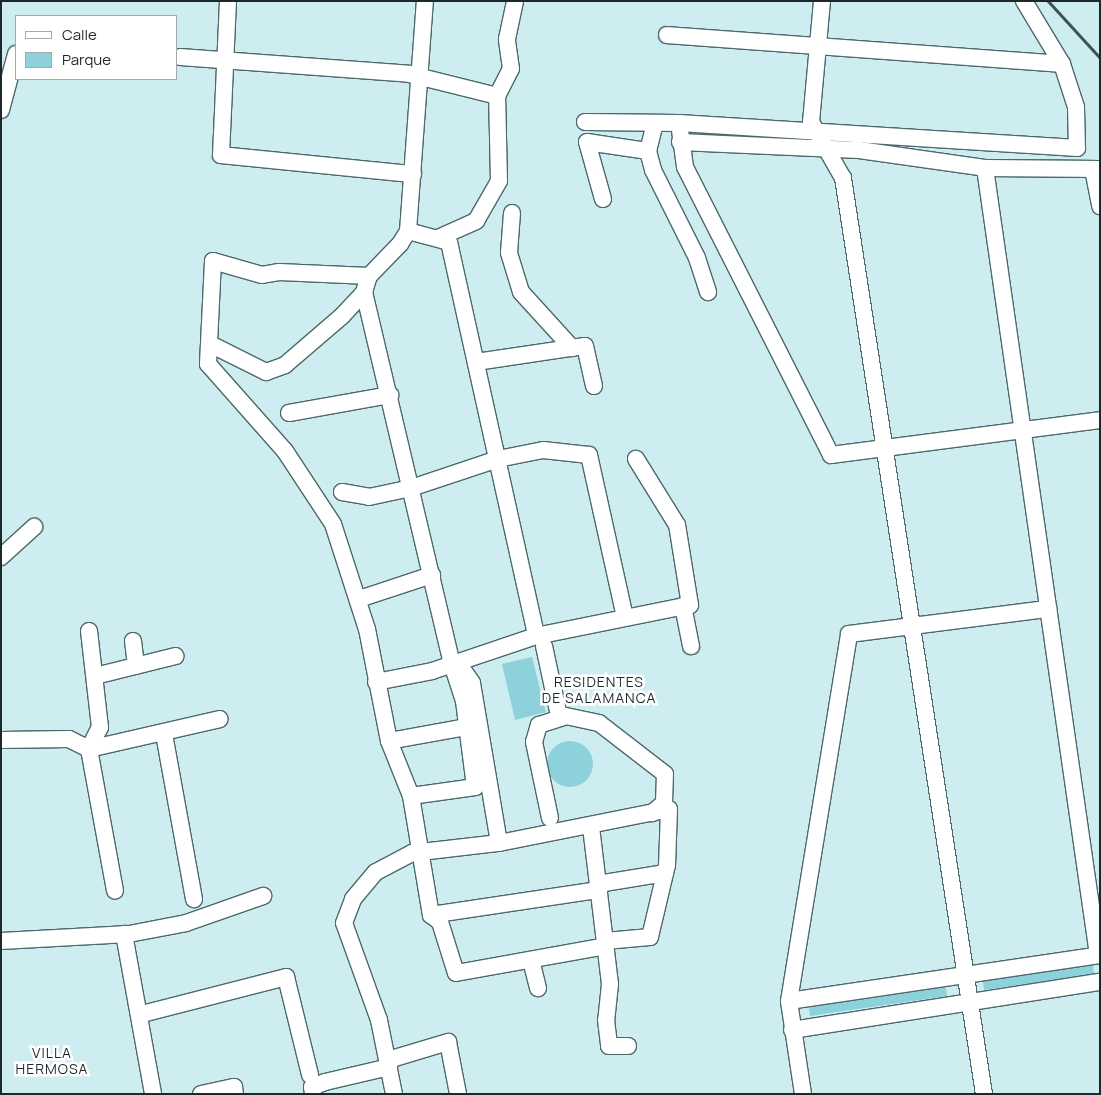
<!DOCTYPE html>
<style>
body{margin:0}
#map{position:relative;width:1101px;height:1095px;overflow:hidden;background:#ceedf1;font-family:Manrope,sans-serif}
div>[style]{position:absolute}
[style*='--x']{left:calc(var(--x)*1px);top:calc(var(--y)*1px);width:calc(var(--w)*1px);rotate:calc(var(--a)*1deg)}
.green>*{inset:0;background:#8dd1db}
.round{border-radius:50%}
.roads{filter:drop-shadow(1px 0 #4d686c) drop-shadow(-1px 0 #4d686c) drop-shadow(0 1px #4d686c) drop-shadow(0 -1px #4d686c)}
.minor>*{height:16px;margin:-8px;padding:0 8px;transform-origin:8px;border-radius:8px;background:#fff}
.rail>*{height:3px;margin:-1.5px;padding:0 1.5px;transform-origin:1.5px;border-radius:1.5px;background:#425254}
span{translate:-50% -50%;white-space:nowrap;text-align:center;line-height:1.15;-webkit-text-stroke:5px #fff;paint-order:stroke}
.neighbourhood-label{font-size:14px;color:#1d282a;letter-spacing:1px}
.frame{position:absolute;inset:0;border:2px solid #1d282a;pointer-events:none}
.legend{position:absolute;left:15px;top:15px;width:162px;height:65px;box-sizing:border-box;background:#fff;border:1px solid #a5a9aa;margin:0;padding:6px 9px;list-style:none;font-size:15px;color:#1d282a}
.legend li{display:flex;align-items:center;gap:10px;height:25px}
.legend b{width:25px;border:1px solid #a5a9aa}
</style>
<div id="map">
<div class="green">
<div style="clip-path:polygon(532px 657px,546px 712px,515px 720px,502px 664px)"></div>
<div class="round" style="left:547px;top:741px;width:46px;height:46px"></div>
<div style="clip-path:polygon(1093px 965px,1094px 975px,984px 990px,983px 981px)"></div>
<div style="clip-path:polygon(946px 987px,947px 996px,810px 1016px,809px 1007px)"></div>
</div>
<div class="roads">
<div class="minor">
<div style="--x:228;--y:1;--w:154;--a:92.6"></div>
<div style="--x:221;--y:155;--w:193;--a:5.7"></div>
<div style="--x:822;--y:1;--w:121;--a:95.2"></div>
<div style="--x:811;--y:122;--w:64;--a:60.3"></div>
<div style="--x:843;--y:178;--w:927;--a:81.25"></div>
<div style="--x:667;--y:35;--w:396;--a:4.2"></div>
<div style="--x:180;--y:57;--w:230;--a:4.2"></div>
<div style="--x:409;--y:74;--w:91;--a:14"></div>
<div style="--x:1;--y:110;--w:58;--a:-75"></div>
<div style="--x:585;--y:122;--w:94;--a:0.6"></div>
<div style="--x:679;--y:123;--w:399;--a:3.6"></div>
<div style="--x:1077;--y:148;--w:41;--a:-91.4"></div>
<div style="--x:1076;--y:107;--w:45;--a:-108"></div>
<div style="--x:1062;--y:64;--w:74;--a:-121.1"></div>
<div style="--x:655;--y:123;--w:29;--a:104"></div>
<div style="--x:648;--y:151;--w:20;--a:75"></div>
<div style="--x:653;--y:170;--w:98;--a:63.4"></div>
<div style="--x:697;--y:258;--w:36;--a:72"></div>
<div style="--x:679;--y:123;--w:44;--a:82.2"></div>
<div style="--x:685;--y:167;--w:323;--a:63.1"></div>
<div style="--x:831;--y:455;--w:271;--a:-7.4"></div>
<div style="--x:680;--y:142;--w:179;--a:2.6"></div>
<div style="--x:859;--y:150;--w:127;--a:8.1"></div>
<div style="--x:985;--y:168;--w:115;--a:0.5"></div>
<div style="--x:985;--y:168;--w:795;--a:81.83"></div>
<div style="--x:1093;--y:169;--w:38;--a:79"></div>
<div style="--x:603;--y:199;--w:59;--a:-105.7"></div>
<div style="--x:587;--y:142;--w:62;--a:8.4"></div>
<div style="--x:512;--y:213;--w:40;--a:94.3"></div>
<div style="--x:509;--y:253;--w:41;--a:72.9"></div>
<div style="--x:521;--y:292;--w:76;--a:47.7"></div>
<div style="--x:408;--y:231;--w:42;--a:15"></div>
<div style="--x:449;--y:242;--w:403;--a:77.5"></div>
<div style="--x:438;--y:238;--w:42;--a:-24.1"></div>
<div style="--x:476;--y:221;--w:46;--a:-60.1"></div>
<div style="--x:499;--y:181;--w:85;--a:-91.3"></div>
<div style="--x:497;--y:96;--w:30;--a:-63"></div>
<div style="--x:511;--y:69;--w:30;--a:-98"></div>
<div style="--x:507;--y:39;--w:39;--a:-78"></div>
<div style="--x:369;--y:276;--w:90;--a:-177.5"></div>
<div style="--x:279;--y:272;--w:17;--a:170"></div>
<div style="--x:262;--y:275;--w:51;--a:-164.1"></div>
<div style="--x:213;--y:261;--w:103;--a:92.8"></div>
<div style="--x:208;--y:364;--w:116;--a:48.5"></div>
<div style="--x:285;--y:451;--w:87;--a:56.7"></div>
<div style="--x:333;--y:524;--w:110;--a:72.1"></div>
<div style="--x:367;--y:629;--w:114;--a:78.9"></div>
<div style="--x:389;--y:741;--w:59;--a:68.2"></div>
<div style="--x:411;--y:796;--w:121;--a:80.5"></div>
<div style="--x:431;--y:915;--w:11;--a:38"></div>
<div style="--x:440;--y:922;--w:53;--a:72.6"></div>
<div style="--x:456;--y:973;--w:152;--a:-10.2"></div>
<div style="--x:364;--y:292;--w:381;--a:76.7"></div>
<div style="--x:452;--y:663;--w:10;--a:24"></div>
<div style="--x:461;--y:667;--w:19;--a:55"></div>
<div style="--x:472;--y:683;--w:162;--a:80.4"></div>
<div style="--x:210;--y:344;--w:63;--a:26.6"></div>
<div style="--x:266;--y:372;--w:20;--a:-20"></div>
<div style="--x:285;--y:365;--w:75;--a:-40.7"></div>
<div style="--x:342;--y:316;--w:33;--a:-47"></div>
<div style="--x:364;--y:292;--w:17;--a:-73"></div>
<div style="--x:369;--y:276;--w:45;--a:-45.9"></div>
<div style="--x:400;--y:244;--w:15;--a:-58"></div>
<div style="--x:408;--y:231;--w:231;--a:-85.8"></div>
<div style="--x:476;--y:362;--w:110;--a:-8.4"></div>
<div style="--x:585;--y:346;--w:41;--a:77.3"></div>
<div style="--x:289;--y:413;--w:103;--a:-10.1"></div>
<div style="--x:342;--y:492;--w:27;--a:10"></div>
<div style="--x:369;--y:497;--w:43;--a:-12.1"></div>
<div style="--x:411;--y:488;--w:92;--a:-18.4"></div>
<div style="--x:498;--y:459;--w:46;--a:-11.3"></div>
<div style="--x:543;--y:450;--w:46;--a:6.2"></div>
<div style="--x:589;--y:455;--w:166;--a:77.5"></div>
<div style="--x:1;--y:557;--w:45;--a:-42.3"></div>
<div style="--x:359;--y:599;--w:77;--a:-18.2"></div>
<div style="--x:683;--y:606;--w:41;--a:78.7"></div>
<div style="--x:89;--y:631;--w:97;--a:83.5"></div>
<div style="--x:100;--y:727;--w:25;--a:117"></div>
<div style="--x:89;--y:749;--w:144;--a:79.6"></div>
<div style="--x:133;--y:641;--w:25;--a:83"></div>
<div style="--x:544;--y:646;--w:72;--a:77.9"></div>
<div style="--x:95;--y:676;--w:83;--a:-13.9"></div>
<div style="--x:376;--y:682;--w:57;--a:-11.1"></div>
<div style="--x:432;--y:671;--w:110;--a:-18.6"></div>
<div style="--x:536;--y:636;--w:157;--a:-11.4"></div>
<div style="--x:690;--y:605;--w:81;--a:-99.2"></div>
<div style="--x:677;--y:525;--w:78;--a:-121.8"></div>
<div style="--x:164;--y:734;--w:168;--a:79.7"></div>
<div style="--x:1;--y:740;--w:68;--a:-0.8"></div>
<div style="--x:69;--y:739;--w:22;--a:27"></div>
<div style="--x:89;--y:749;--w:134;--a:-12.9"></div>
<div style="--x:389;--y:741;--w:78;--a:-10.3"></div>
<div style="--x:411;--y:796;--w:65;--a:-8"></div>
<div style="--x:475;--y:787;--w:87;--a:-97.3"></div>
<div style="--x:464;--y:701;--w:40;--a:-108"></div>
<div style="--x:550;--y:818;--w:78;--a:-101.9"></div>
<div style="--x:534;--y:742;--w:18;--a:-74"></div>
<div style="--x:539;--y:725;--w:28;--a:-18"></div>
<div style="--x:566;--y:716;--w:34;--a:12"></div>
<div style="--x:599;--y:723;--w:83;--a:37.7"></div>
<div style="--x:665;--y:774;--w:29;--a:92"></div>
<div style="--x:664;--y:803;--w:16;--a:140"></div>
<div style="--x:591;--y:827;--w:158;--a:83.1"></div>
<div style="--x:610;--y:984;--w:36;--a:96"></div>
<div style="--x:606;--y:1020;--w:26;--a:83"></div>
<div style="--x:609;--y:1046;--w:19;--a:0"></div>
<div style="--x:598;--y:884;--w:68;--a:-9.3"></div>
<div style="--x:431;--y:915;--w:170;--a:-8.5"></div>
<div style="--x:124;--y:934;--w:163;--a:79.7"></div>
<div style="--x:1;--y:941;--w:128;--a:-3.1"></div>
<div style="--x:129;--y:934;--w:58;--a:-10.9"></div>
<div style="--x:186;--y:923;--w:82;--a:-19.3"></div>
<div style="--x:531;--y:960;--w:29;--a:76"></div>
<div style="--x:789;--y:1001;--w:314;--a:-8.4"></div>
<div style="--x:142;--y:1014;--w:149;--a:-14.4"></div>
<div style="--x:286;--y:977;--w:101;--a:76.2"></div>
<div style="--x:792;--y:1030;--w:312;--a:-8.9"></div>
<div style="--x:388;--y:1060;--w:63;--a:-16.7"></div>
<div style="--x:448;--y:1042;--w:53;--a:79.1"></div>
<div style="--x:201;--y:1094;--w:34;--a:-12"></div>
<div style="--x:234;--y:1087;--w:7;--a:82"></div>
<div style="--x:313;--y:1094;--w:7;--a:-98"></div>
<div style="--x:312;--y:1087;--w:14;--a:-21"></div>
<div style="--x:325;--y:1082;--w:66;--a:-13.2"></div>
<div style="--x:394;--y:1094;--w:76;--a:-101.5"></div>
<div style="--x:379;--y:1020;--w:103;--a:-109.8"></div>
<div style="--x:344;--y:923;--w:26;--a:-69"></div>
<div style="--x:353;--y:899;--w:35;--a:-50"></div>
<div style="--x:376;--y:872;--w:41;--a:-27.8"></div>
<div style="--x:412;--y:853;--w:88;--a:-6.6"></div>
<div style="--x:499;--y:843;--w:173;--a:-11.3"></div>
<div style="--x:669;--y:809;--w:56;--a:92"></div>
<div style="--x:667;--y:865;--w:74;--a:103.3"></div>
<div style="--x:650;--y:937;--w:45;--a:174.9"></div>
<div style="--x:803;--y:1094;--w:94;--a:-98.6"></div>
<div style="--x:789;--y:1001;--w:372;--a:-80.7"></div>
<div style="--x:849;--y:634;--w:201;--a:-7.2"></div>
</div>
</div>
<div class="rail">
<div style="--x:1048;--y:1;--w:77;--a:47.6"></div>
</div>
<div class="neighbourhood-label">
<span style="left:599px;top:690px">RESIDENTES<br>DE SALAMANCA</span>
<span style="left:52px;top:1061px">VILLA<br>HERMOSA</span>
</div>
<div class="frame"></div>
<ul class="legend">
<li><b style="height:6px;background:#fff"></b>Calle</li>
<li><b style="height:14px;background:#8dd1db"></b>Parque</li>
</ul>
</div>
